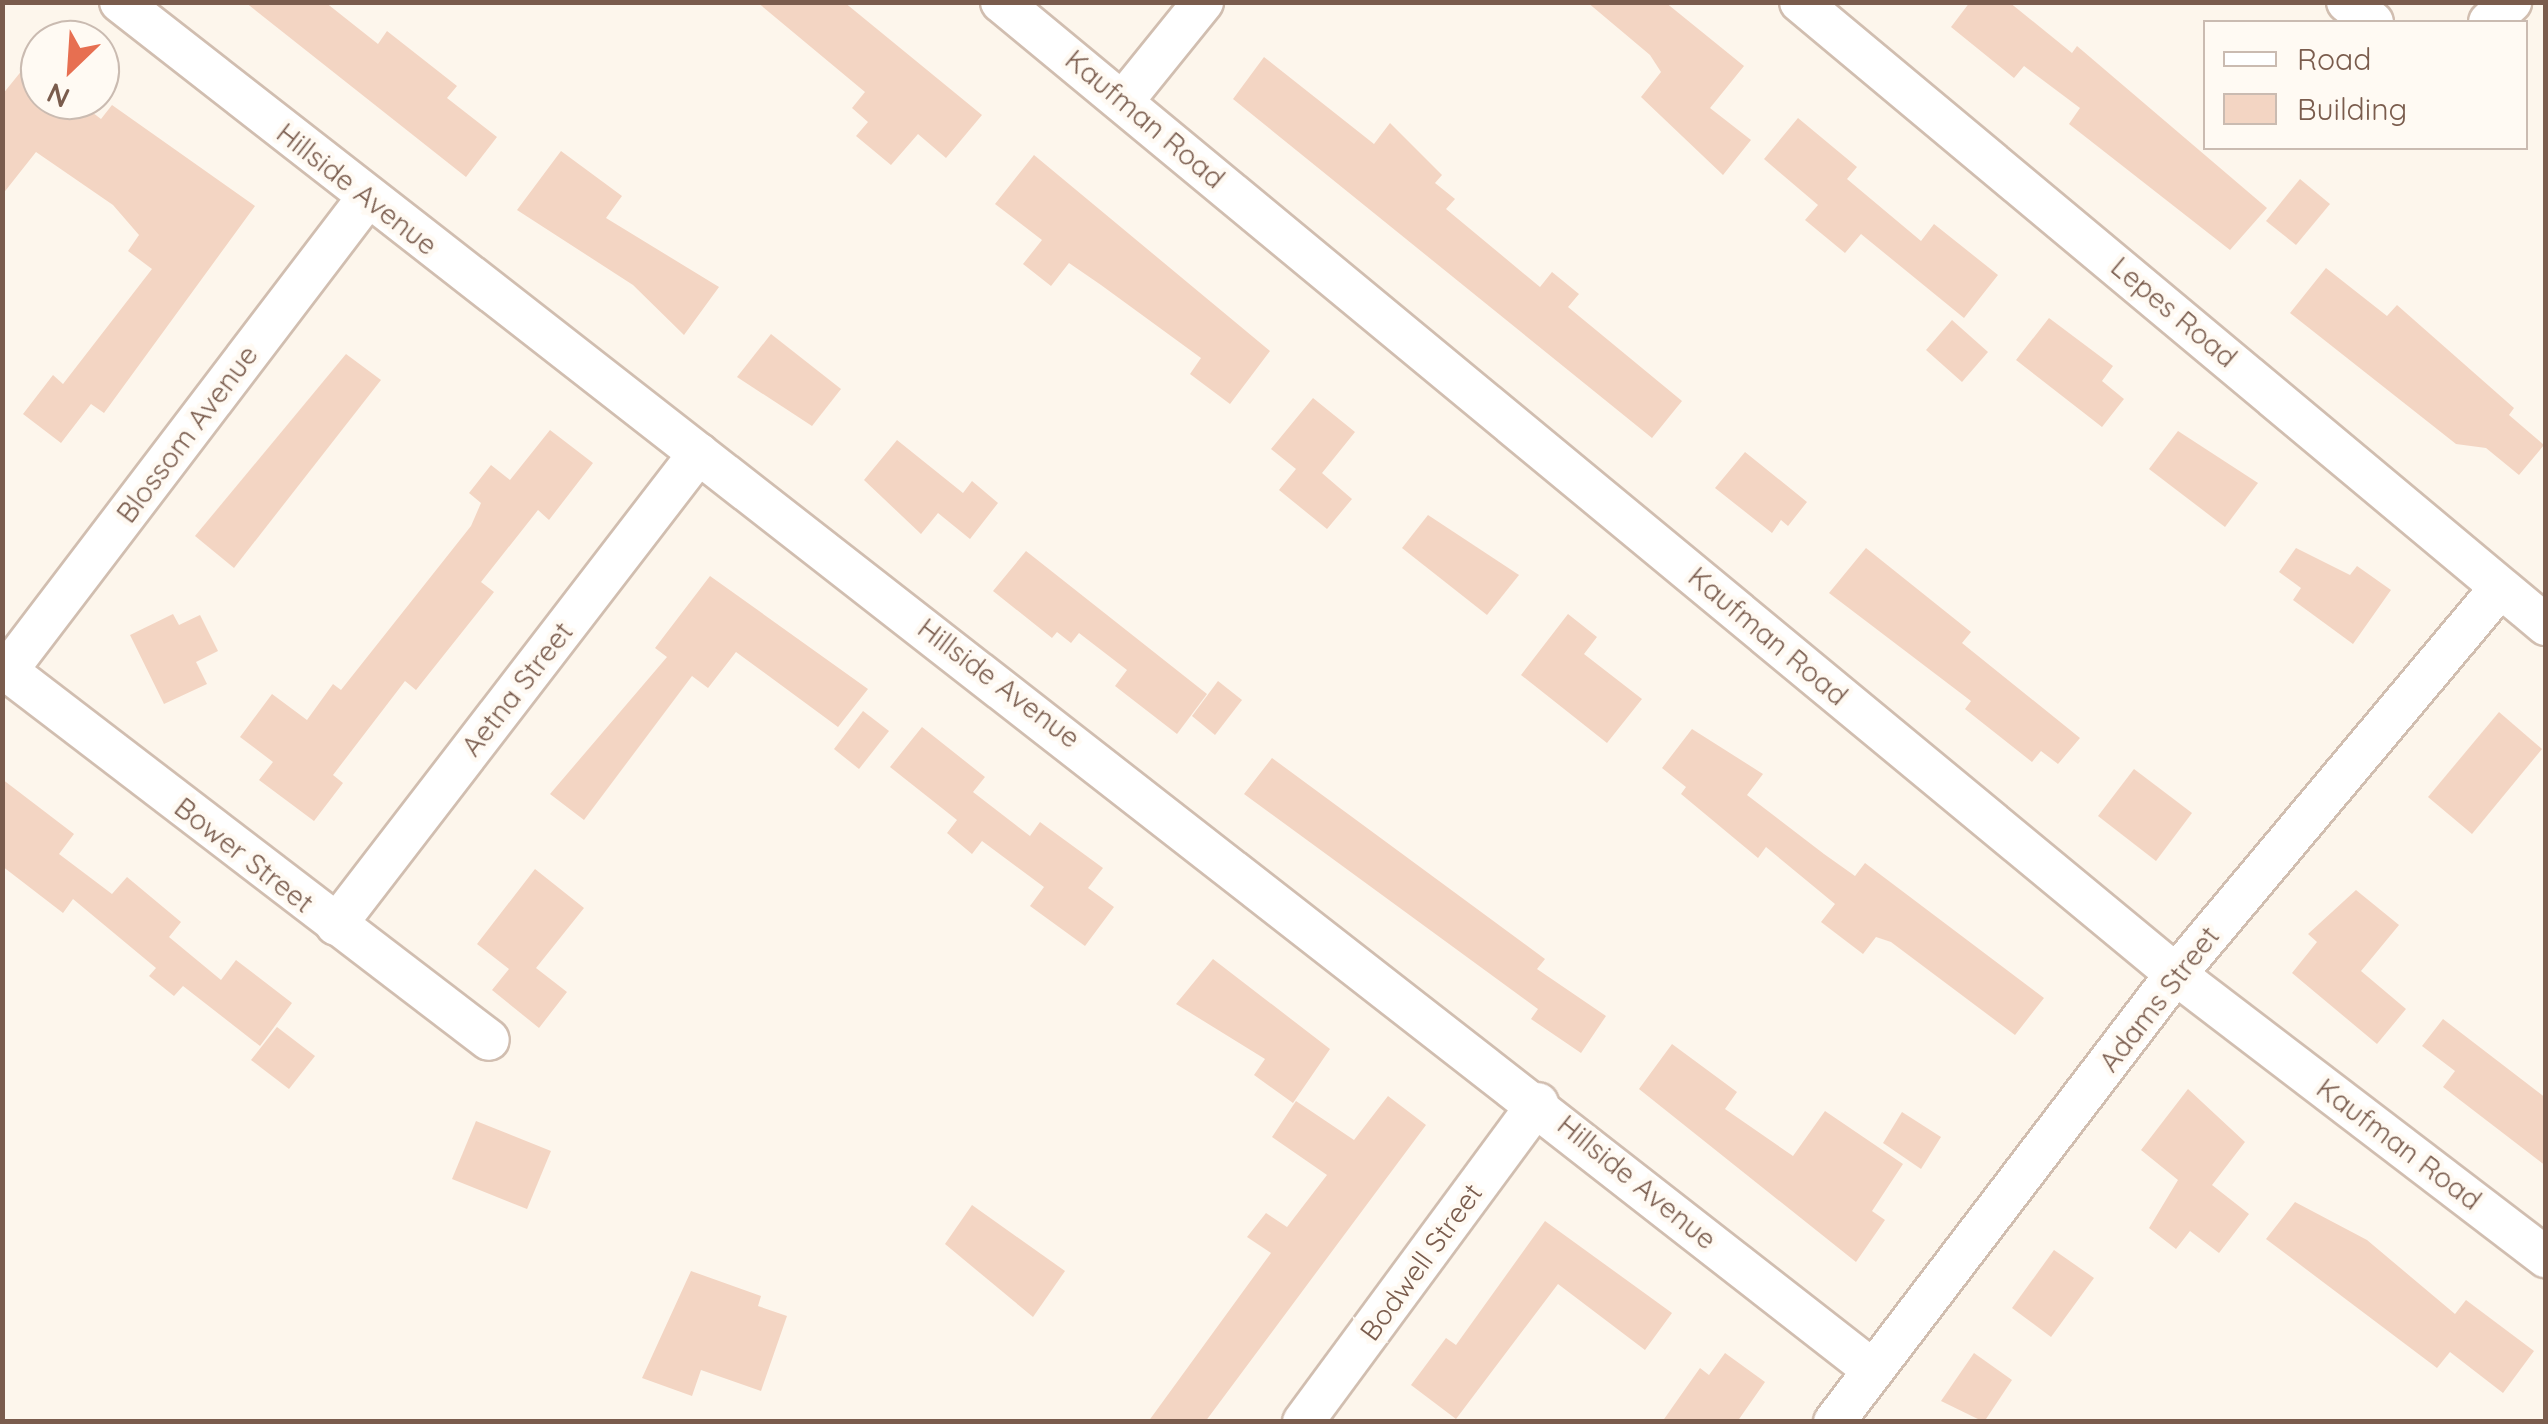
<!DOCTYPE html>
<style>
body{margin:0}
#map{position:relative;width:2548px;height:1424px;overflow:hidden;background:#fdf6ec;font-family:Quicksand,sans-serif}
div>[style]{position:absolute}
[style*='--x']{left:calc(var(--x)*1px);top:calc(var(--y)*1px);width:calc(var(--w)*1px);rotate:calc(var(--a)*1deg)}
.building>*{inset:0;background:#f3d5c3}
.roads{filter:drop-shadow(2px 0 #d1beb0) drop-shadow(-2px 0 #d1beb0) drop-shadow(0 2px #d1beb0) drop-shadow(0 -2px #d1beb0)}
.minor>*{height:40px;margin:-20px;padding:0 20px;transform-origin:20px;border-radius:20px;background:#fff}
span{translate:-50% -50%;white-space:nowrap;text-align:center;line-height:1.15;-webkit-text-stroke:9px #fffaf3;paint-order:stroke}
.street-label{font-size:28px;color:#7a5c4d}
.frame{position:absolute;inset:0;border:5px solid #7a5c4d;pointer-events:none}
.legend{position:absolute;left:2203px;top:20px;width:325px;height:130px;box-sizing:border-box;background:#fffaf3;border:2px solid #cabbb1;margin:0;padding:12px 18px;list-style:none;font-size:30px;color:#7a5c4d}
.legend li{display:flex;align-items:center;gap:20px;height:50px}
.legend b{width:50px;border:2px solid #cabbb1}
.north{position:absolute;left:20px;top:20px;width:100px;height:100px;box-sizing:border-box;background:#fffaf3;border:2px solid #cabbb1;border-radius:50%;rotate:205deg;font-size:28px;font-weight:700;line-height:40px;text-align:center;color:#7a5c4d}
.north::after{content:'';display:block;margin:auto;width:35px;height:45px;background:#e76f51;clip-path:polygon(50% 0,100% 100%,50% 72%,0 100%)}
</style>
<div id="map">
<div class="building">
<div style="clip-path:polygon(245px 2px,325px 2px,378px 44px,387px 31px,457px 86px,447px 98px,497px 137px,466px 177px)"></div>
<div style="clip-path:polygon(757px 2px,844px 2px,982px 115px,946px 158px,918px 134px,891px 165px,856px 136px,868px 122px,852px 108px,865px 92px)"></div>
<div style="clip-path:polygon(1587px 2px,1665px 2px,1744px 66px,1710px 108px,1751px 140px,1723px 175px,1641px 97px,1661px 72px,1650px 55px)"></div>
<div style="clip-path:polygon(1970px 2px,2009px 2px,2072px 53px,2077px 46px,2267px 208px,2230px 250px,2069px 124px,2080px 108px,2024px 66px,2014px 78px,1951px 27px)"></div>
<div style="clip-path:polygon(40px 48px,40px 100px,76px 100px,101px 119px,112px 105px,255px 206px,104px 413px,91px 404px,61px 443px,23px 414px,53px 375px,63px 384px,152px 269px,128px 251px,139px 235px,113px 205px,36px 152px,2px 195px,2px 95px)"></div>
<div style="clip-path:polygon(1264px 57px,1374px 144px,1390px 123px,1442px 175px,1435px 183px,1455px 199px,1446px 209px,1540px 287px,1552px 272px,1579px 294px,1568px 307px,1682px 401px,1652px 438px,1233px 99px)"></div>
<div style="clip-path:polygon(1798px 118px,1857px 167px,1847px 179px,1921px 241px,1934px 224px,1998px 275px,1964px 318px,1861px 234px,1845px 253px,1805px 220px,1818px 205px,1764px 159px)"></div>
<div style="clip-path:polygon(561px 151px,622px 196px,606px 218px,719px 287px,684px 335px,633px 285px,517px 210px)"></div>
<div style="clip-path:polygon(1034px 155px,1270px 351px,1230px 404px,1190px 374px,1201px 358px,1101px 285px,1069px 263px,1051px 286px,1023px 264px,1042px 240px,995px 204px)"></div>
<div style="clip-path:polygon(2300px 179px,2330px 204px,2296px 245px,2266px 221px)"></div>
<div style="clip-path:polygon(2326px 268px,2387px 316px,2397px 305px,2514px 408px,2509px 415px,2544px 445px,2519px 475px,2486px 448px,2456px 444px,2290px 313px)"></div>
<div style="clip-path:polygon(2049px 318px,2113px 366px,2102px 381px,2124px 399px,2102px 427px,2016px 360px)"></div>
<div style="clip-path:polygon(1952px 320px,1988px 352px,1962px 382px,1926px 350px)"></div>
<div style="clip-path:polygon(771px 334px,841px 389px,812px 426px,737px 377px)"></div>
<div style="clip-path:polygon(346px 354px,381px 380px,234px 568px,195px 536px)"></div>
<div style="clip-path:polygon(1313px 398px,1355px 432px,1322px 473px,1352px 499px,1327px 529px,1279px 490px,1296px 469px,1271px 449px)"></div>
<div style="clip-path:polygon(550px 430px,593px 463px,549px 520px,538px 510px,481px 582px,494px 592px,416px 690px,405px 681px,333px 775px,343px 783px,314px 821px,259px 780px,273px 762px,240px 737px,272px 694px,307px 720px,333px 684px,341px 690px,471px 526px,481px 503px,469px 493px,491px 465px,510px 480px)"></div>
<div style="clip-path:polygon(2178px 431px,2258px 483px,2225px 527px,2149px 469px)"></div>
<div style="clip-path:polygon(897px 440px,963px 493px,972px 481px,998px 503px,970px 539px,938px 513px,921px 534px,864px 480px)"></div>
<div style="clip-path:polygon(1745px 452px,1807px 502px,1788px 526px,1781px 520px,1772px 533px,1715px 488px)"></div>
<div style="clip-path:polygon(1428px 515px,1519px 575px,1487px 615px,1402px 548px)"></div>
<div style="clip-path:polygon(1866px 548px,1971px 632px,1962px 643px,2080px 738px,2058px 764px,2041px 751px,2032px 762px,1965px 709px,1971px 701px,1829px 593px)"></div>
<div style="clip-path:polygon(2296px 548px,2350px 575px,2357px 566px,2391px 590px,2353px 644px,2293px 600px,2301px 588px,2279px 572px)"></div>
<div style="clip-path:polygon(1026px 551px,1207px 694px,1177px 734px,1115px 686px,1127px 670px,1079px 633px,1071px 643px,1057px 632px,1052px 638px,993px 591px)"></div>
<div style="clip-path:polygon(710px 576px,868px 689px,838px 727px,736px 652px,708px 688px,692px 676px,584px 820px,550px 794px,667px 657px,655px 648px)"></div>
<div style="clip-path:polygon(173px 614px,179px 625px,200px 615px,218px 651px,196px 662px,207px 684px,164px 704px,130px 635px)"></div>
<div style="clip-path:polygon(1568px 614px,1597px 637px,1584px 654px,1642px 699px,1607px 743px,1521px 675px)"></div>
<div style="clip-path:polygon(1218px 681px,1242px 700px,1215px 735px,1192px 716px)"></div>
<div style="clip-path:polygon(863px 711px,889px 731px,859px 769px,834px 749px)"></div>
<div style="clip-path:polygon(2499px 712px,2542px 749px,2472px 834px,2428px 797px)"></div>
<div style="clip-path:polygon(922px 727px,985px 777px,973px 792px,1030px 836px,1040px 822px,1103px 868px,1088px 888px,1114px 907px,1085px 946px,1030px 906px,1044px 887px,982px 841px,972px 854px,947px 833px,957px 820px,890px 767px)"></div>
<div style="clip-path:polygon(1692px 729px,1763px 774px,1747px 795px,1824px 854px,1855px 876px,1865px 863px,2044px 998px,2015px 1035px,1891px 942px,1876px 937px,1863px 954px,1821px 922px,1835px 904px,1766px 847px,1758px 858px,1681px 794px,1686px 787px,1662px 768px)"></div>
<div style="clip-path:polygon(1272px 758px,1545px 959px,1537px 969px,1606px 1016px,1581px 1053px,1531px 1019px,1538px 1009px,1244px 794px)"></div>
<div style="clip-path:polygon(2134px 769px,2192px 813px,2156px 861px,2098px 816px)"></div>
<div style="clip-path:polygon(2px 779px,74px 834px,59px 854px,112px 894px,127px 877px,181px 922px,169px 937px,221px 980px,236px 960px,292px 1003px,260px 1046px,183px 986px,174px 996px,149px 976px,156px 968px,73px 899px,63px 913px,2px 866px)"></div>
<div style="clip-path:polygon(535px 869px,584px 908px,536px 968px,567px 992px,539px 1028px,492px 990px,509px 969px,477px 944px)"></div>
<div style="clip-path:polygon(2356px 890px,2399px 925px,2361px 971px,2406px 1009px,2377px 1044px,2292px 973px,2317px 942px,2308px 934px)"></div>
<div style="clip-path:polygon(1213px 959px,1330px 1049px,1293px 1103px,1254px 1075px,1265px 1059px,1176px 1004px)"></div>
<div style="clip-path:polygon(2443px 1019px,2546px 1098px,2546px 1166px,2443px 1087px,2455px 1071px,2422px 1046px)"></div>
<div style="clip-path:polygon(277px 1027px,315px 1056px,289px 1089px,251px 1060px)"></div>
<div style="clip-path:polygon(1672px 1044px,1737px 1092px,1725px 1109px,1793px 1156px,1825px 1111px,1903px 1164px,1872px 1211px,1885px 1220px,1856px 1262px,1639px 1089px)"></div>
<div style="clip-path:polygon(2188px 1089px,2245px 1142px,2212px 1185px,2249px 1214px,2219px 1253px,2190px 1231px,2176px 1249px,2149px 1228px,2178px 1180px,2141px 1150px)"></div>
<div style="clip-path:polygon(1388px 1096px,1426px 1125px,1205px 1422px,1148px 1422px,1271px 1253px,1247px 1237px,1266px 1213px,1287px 1227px,1327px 1175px,1272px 1137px,1296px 1101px,1354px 1140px)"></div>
<div style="clip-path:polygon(1902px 1112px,1941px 1137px,1921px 1169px,1883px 1143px)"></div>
<div style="clip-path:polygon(476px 1121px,551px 1151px,527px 1209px,452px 1179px)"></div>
<div style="clip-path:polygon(2295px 1202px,2367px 1240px,2455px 1314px,2466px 1300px,2534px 1351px,2503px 1393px,2450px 1352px,2437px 1368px,2266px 1239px)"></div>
<div style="clip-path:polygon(972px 1205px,1065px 1271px,1033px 1317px,945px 1244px)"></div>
<div style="clip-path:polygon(1545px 1221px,1672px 1313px,1645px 1350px,1558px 1284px,1456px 1419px,1411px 1385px,1446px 1338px,1456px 1345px)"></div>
<div style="clip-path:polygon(2054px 1250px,2094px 1278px,2051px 1337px,2012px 1308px)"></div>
<div style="clip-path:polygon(691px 1271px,761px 1296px,758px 1306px,787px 1316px,761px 1391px,701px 1370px,692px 1396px,642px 1378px)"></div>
<div style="clip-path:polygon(1725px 1353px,1765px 1382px,1737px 1422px,1662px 1422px,1700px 1368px,1709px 1375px)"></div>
<div style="clip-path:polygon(1974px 1353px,2012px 1380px,1984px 1422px,1941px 1401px)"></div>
</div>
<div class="roads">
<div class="minor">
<div style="--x:120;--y:2;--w:2224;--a:37.97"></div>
<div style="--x:1001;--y:2;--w:1528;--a:39.61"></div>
<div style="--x:2178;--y:976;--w:463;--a:37.4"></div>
<div style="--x:1800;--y:2;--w:972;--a:39.87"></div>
<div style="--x:2347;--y:2;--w:33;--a:38"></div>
<div style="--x:2489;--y:22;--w:30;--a:-42"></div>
<div style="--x:1124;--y:100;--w:126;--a:-51.1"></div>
<div style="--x:2;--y:667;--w:613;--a:37.45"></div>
<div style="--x:7;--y:671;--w:594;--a:-52.73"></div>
<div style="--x:336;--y:925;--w:595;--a:-52.44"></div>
<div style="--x:1303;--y:1422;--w:396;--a:-53.6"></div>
<div style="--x:1834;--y:1422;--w:551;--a:-52.67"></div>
<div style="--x:2168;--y:984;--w:515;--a:-50.04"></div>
</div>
</div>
<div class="street-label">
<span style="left:1145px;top:119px;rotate:40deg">Kaufman Road</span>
<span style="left:357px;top:189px;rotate:38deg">Hillside Avenue</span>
<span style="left:2174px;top:312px;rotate:40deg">Lepes Road</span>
<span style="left:187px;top:434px;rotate:-53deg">Blossom Avenue</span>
<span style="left:1768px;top:636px;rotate:40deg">Kaufman Road</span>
<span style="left:999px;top:683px;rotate:37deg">Hillside Avenue</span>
<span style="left:517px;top:689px;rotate:-52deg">Aetna Street</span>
<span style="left:244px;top:855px;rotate:38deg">Bower Street</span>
<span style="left:2159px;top:999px;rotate:-52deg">Adams Street</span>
<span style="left:2399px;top:1144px;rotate:37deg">Kaufman Road</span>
<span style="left:1637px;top:1182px;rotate:39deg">Hillside Avenue</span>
<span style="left:1421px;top:1262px;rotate:-54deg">Bodwell Street</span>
</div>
<div class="frame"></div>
<ul class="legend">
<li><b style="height:12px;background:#fff"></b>Road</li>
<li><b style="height:28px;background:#f3d5c3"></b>Building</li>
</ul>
<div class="north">N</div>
</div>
